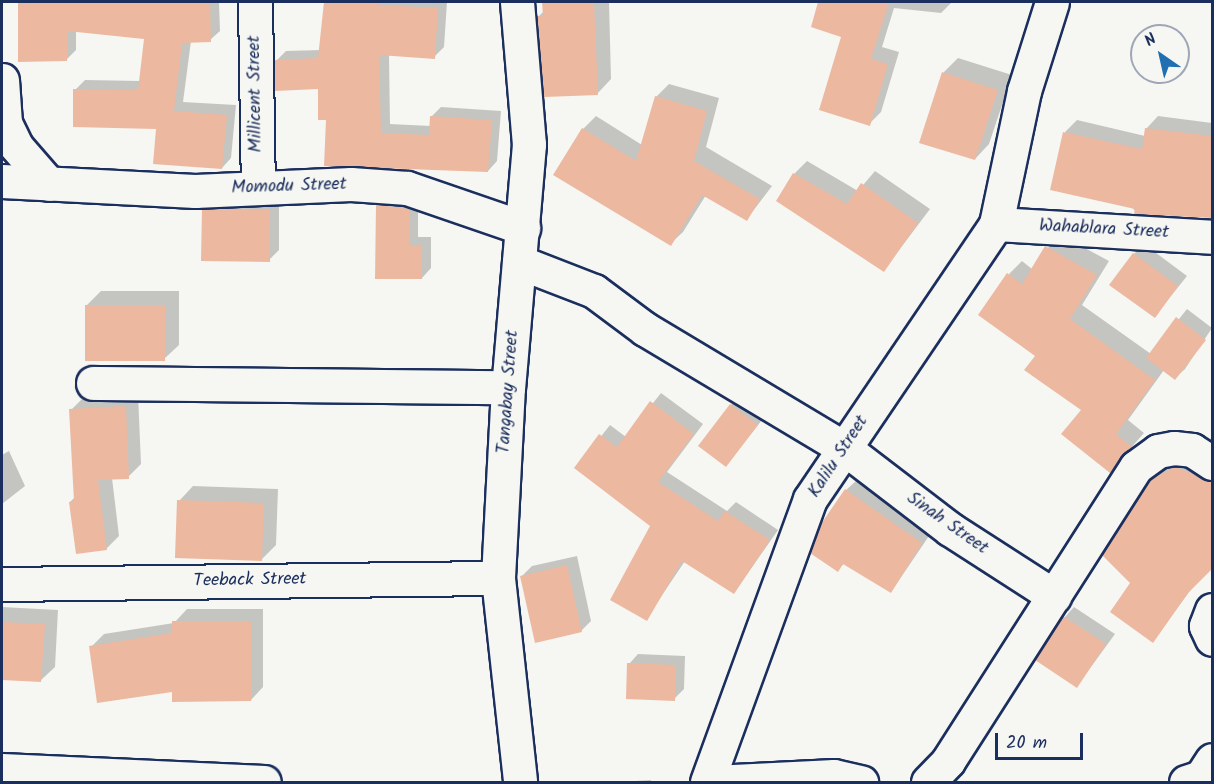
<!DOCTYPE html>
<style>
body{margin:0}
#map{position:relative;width:1214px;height:784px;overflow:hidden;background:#f6f6f2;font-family:Kalam,sans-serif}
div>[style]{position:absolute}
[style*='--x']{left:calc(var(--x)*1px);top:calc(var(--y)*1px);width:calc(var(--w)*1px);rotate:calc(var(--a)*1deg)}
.shadow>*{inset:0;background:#0003}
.building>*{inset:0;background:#edb8a0}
.roads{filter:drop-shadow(2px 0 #1b2f5e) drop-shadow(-2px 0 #1b2f5e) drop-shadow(0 2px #1b2f5e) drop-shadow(0 -2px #1b2f5e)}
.minor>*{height:33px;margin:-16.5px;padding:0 16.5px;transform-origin:16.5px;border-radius:16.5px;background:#f6f6f2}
span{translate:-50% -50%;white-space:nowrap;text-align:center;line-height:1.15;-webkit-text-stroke:5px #f6f6f2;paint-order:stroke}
.street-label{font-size:18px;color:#1b2f5e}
.frame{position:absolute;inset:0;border:3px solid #1b2f5e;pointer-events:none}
.north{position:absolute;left:1130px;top:24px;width:60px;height:60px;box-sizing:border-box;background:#f6f6f2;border:2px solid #9ea6b7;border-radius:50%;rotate:326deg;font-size:16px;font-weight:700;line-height:24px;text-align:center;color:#1b2f5e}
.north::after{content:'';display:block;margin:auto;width:21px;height:27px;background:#1f6fb2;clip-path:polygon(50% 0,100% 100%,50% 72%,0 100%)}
.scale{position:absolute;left:995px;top:733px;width:88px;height:27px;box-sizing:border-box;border:3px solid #1b2f5e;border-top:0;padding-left:8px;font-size:18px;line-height:21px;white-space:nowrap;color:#1b2f5e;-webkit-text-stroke:4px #f6f6f2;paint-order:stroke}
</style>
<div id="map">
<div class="shadow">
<div style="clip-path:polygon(19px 2px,219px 2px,220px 31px,210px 40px,191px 41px,183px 102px,236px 105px,231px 158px,222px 168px,158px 127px,75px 90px,85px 80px,141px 81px,146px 38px,76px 30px,76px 50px,66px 60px,20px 61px)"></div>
<div style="clip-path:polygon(325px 2px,447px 2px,444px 47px,434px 57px,389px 54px,390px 124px,431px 126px,431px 117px,441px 107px,501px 111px,497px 161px,488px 171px,328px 119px,319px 88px,276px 61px,286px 51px,320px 50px)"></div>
<div style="clip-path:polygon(544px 2px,609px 2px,611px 79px,597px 94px,539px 16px,544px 11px)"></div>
<div style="clip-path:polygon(820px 2px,952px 2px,941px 13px,894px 8px,882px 47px,899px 52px,881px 112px,869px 124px,843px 36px,812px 26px)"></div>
<div style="clip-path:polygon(958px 58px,1012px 75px,989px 144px,975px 159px,921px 142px,944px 72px)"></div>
<div style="clip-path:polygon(669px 84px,719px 98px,706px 147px,772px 186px,747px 219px,706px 195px,683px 232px,670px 244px,583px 129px,596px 116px,642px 145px,656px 97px)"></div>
<div style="clip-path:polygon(1158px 116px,1212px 123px,1212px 217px,1136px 212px,1065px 132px,1077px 120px,1145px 136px,1146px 129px)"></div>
<div style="clip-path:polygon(807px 161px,858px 191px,875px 171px,930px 209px,884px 270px,794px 174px)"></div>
<div style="clip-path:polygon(387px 195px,418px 199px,418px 237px,431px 237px,431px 268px,422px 278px,377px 205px)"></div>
<div style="clip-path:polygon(213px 200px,279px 200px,279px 250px,269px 260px,203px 210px)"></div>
<div style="clip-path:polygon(1059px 234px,1109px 261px,1082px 305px,1151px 354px,1187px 309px,1212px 328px,1185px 369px,1175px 378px,1164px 370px,1128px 420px,1144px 433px,1122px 458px,1037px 355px,1009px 274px,1022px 261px,1032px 269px)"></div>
<div style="clip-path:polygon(1144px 244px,1187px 276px,1155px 316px,1134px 254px)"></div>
<div style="clip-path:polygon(101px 291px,179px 291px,179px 345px,164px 359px,87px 305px)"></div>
<div style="clip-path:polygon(661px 393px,703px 424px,667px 472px,727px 511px,736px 502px,778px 530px,734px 593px,685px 561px,646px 619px,652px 525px,576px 468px,610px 425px,626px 437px)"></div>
<div style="clip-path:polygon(138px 394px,141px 464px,128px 477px,112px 478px,119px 536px,106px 549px,70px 502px,75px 497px,71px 410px,84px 397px)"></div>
<div style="clip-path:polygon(741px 395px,766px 415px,726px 465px,731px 405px)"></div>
<div style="clip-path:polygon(9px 451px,25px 486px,2px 504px,2px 455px)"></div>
<div style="clip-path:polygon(1187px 457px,1212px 467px,1212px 561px,1153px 641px,1132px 583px,1151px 481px,1163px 469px)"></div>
<div style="clip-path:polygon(856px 481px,931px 533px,891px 592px,845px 563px,837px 570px,846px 490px)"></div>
<div style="clip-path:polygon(193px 486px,278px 489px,276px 545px,262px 559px,179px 501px)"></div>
<div style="clip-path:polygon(577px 556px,591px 621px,581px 631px,522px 576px,532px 566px)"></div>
<div style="clip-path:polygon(2px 607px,58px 610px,55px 667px,40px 681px,2px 679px)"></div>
<div style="clip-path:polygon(1074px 607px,1115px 634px,1077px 686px,1065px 617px)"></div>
<div style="clip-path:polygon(187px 609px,263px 609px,263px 687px,251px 700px,174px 690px,91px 647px,104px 634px,174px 623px)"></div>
<div style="clip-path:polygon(638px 654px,685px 656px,684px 689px,674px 699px,629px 664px)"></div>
<div style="clip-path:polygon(651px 780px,651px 782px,619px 782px)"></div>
</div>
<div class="building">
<div style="clip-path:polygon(18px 2px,210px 2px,211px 42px,182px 43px,174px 111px,227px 115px,222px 169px,153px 164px,156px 129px,73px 127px,73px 89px,138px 90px,144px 39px,67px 31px,67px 61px,18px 62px)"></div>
<div style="clip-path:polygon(324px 2px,380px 2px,380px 5px,438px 8px,435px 59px,379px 55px,381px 133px,429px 135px,430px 116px,492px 120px,488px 172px,324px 166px,326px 120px,318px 120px,318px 89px,275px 91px,275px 60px,318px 58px)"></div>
<div style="clip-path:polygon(542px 2px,594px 2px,598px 95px,544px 97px,537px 16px,543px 16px)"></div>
<div style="clip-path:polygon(818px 2px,889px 2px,871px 59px,888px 64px,870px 126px,819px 110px,841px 37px,811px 27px)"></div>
<div style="clip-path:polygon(942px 72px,998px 90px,975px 160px,919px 143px)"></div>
<div style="clip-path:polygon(655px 96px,707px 111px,694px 161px,760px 199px,747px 221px,702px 195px,671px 246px,553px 175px,582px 128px,636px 161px)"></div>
<div style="clip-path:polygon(1145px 128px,1212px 136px,1212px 218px,1134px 214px,1135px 209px,1050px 190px,1063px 132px,1142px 149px)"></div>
<div style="clip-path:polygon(793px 173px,847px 204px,861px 183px,918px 223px,884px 272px,776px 201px)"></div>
<div style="clip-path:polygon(376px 205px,409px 209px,409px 246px,422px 246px,422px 279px,375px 279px)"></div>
<div style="clip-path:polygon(202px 209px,270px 210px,270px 262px,201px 261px)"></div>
<div style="clip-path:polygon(1045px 246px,1097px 275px,1070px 319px,1155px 380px,1116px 434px,1132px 447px,1110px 473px,1061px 434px,1081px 410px,1024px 370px,1035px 356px,978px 315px,1007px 273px,1022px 284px)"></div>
<div style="clip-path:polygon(1133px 253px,1178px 286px,1155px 318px,1109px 285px)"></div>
<div style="clip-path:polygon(85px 305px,165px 305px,165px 361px,85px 361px)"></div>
<div style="clip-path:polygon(1176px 317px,1206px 340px,1175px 380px,1146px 358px)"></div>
<div style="clip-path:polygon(650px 401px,694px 434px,658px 482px,718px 521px,725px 511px,770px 540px,734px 594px,682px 561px,647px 621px,610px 600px,650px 526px,574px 468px,599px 434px,617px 447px)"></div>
<div style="clip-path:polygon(730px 404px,758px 425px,726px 467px,698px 446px)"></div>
<div style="clip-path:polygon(126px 406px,129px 479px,98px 480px,107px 550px,76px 554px,69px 502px,74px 501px,69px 409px)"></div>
<div style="clip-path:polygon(1175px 467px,1212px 481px,1212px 569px,1188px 593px,1153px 643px,1110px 612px,1130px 583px,1102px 555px,1150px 480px)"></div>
<div style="clip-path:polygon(845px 489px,922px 543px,891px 593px,843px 564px,838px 572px,810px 553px,821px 524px)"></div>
<div style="clip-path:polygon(177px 500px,264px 503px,262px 561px,175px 558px)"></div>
<div style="clip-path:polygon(567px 565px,582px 632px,535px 643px,520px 576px)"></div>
<div style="clip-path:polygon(1063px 616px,1106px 644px,1077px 688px,1035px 660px)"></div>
<div style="clip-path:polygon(172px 621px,251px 621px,251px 701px,172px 702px,172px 692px,97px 703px,89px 646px,172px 633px)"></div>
<div style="clip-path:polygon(2px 622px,45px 624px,41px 682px,2px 680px)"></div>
<div style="clip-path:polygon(627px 663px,676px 665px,675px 701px,626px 699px)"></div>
</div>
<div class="roads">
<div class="minor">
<div style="--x:255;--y:2;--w:185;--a:89.1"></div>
<div style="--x:517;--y:2;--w:143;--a:85.2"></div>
<div style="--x:529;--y:144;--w:244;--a:94.9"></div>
<div style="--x:508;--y:387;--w:191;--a:93"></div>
<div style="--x:498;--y:578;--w:205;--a:83.8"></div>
<div style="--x:2;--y:80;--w:43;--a:86"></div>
<div style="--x:5;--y:123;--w:25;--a:64"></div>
<div style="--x:16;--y:146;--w:50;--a:49"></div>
<div style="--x:2;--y:181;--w:193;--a:3"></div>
<div style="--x:195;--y:191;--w:156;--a:-2.6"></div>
<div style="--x:351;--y:184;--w:56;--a:4.1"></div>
<div style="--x:407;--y:188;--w:123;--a:19"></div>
<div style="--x:996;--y:224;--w:216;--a:3.4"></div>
<div style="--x:519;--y:262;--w:80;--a:21.1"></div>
<div style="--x:594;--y:291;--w:64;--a:36.7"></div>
<div style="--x:645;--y:329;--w:232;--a:30.9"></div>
<div style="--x:844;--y:448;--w:133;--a:37.4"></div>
<div style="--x:950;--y:529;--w:124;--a:32.8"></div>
<div style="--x:93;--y:383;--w:415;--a:0.6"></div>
<div style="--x:2;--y:584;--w:496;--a:-0.7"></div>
<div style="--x:1212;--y:610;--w:17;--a:111"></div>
<div style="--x:1206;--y:626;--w:14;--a:65"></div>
<div style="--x:2;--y:770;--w:262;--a:2.6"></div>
<div style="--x:707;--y:782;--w:301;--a:-70"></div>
<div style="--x:810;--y:499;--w:332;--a:-55.9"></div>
<div style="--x:996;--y:224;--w:136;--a:-78.1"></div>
<div style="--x:1024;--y:91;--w:93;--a:-72.5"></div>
<div style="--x:713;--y:782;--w:121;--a:-2.8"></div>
<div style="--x:834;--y:776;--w:28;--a:13"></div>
<div style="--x:928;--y:782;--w:29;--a:-46"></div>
<div style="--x:948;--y:761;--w:349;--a:-57.4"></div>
<div style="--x:1136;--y:467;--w:27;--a:-36"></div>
<div style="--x:1158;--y:451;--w:16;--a:-11"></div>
<div style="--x:1174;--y:448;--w:18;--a:6"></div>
<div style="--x:1192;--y:450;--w:24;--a:33"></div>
<div style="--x:1186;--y:782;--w:16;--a:-18"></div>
<div style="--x:1201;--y:777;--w:20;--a:-57"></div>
</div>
</div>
<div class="street-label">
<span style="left:256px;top:94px;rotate:-91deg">Millicent Street</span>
<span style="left:289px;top:187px;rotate:-2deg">Momodu Street</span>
<span style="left:1104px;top:230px;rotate:3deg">Wahablara Street</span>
<span style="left:509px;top:392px;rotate:-86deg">Tangabay Street</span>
<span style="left:839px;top:457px;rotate:-57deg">Kalilu Street</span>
<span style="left:947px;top:524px;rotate:35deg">Sinah Street</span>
<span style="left:250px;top:581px;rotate:-1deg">Teeback Street</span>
</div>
<div class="frame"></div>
<div class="north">N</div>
<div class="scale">20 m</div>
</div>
